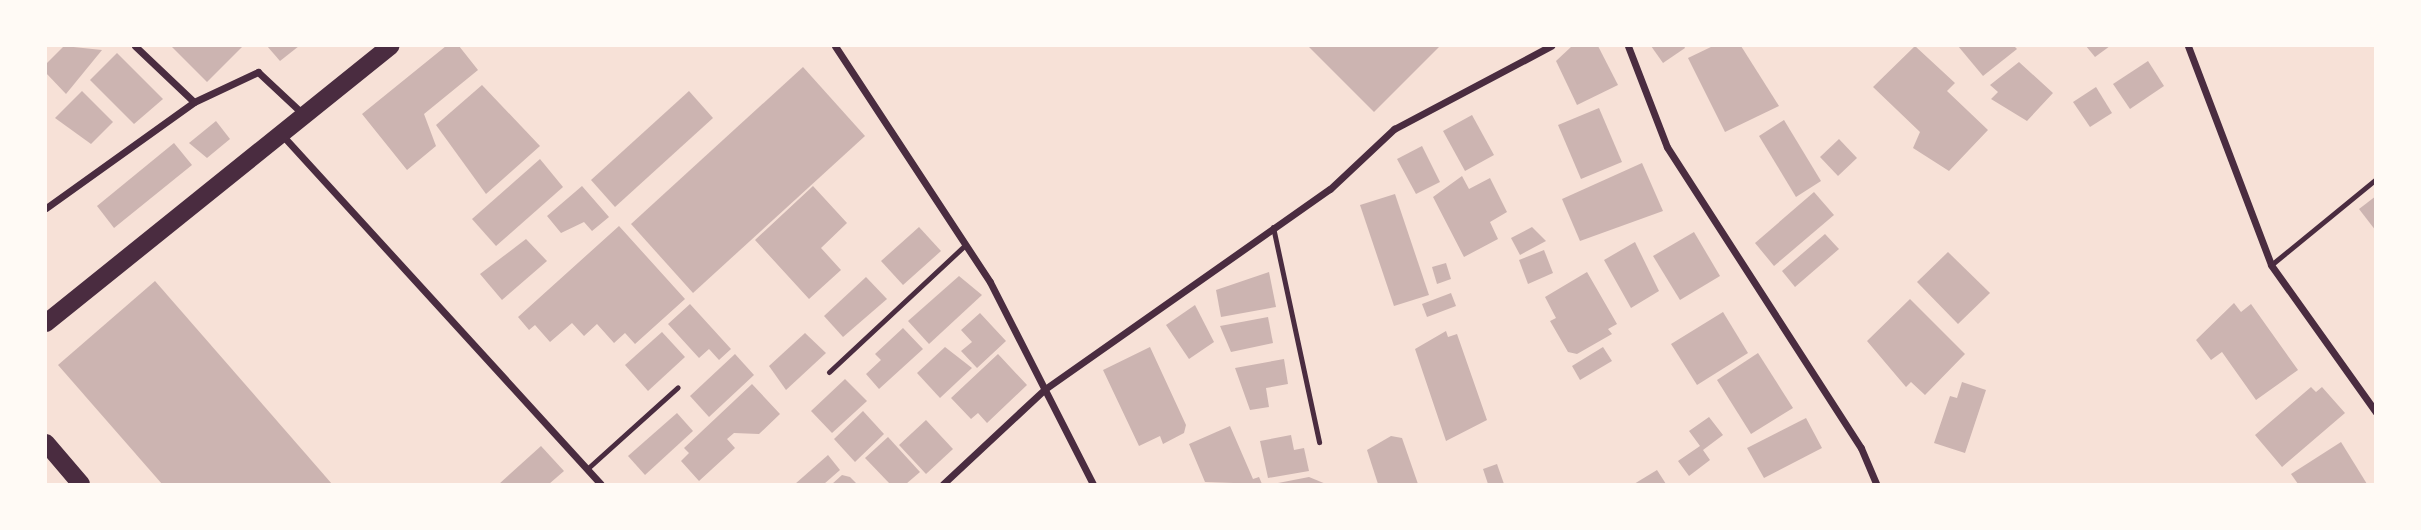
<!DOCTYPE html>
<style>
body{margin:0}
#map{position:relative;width:2421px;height:530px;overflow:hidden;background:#f7e1d7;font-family:Karla,sans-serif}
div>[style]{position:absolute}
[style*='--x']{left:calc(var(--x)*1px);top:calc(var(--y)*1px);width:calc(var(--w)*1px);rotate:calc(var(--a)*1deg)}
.building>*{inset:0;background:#ccb4b1}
.service>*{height:5px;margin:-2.5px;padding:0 2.5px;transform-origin:2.5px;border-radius:2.5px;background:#4a2c40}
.minor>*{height:7px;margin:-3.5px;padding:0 3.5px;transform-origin:3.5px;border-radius:3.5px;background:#4a2c40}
.primary>*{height:18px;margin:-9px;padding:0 9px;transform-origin:9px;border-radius:9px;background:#4a2c40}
span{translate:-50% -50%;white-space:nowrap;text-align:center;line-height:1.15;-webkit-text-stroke:7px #fffaf5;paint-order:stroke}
.frame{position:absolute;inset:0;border:47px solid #fffaf5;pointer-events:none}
</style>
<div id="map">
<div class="building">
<div style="clip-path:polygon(64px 46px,102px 50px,66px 94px,46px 73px,46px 64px)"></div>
<div style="clip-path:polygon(171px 46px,243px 46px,207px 82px)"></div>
<div style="clip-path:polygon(267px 46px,299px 46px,280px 61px)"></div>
<div style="clip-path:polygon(446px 46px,459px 46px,478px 70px,424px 114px,436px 146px,407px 170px,362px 114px)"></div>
<div style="clip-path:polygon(1308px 46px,1440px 46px,1374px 112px)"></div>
<div style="clip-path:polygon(1572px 46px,1598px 46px,1618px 85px,1577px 105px,1556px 61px)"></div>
<div style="clip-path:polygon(1651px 46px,1684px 46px,1685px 48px,1663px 63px)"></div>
<div style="clip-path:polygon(1713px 46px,1741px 46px,1779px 106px,1725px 132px,1688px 58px)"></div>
<div style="clip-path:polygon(1915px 46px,1955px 83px,1947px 91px,1988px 130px,1949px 171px,1913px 148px,1920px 132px,1873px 87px)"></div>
<div style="clip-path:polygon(1958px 46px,2014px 46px,2017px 49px,1983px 76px)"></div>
<div style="clip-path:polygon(2086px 46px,2110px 46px,2095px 57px)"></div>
<div style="clip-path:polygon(117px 53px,163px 99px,134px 124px,90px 80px)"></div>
<div style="clip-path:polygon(2148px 61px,2164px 86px,2130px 109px,2113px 84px)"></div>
<div style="clip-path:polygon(2019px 62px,2053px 93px,2027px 121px,1991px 99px,1998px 92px,1990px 85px)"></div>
<div style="clip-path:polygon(803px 67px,865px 136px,693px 293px,631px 224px)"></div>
<div style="clip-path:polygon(482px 85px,540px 146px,486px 194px,436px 125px)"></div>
<div style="clip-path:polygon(2096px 87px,2112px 113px,2090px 127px,2073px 102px)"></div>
<div style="clip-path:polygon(82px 91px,113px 122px,91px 144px,55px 118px)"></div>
<div style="clip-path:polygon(689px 91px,713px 118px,615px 207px,591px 180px)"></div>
<div style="clip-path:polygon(1599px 108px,1622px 162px,1581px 179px,1558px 125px)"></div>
<div style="clip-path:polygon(1472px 115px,1494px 155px,1465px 171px,1443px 131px)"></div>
<div style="clip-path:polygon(1784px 120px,1821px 181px,1796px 197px,1759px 136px)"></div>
<div style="clip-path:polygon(216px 121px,230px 139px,207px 158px,189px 143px)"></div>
<div style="clip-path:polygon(1839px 139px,1857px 158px,1838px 176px,1820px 157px)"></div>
<div style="clip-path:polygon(174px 143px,192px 165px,114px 228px,97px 206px)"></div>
<div style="clip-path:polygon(1422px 146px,1440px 182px,1416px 194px,1397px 159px)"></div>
<div style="clip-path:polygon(540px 159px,563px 187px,496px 246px,472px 219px)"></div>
<div style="clip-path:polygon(1642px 163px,1663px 211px,1580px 241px,1562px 199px)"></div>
<div style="clip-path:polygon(1462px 176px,1469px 189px,1490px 178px,1507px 212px,1490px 222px,1498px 239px,1464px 257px,1433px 197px)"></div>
<div style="clip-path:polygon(582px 186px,609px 217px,592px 231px,584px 222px,561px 233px,547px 216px)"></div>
<div style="clip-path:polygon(813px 186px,847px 223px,821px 248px,841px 270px,809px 299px,755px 240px)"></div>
<div style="clip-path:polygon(1814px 192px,1834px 215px,1774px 266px,1755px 243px)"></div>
<div style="clip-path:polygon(1395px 194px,1429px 295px,1394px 306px,1360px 205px)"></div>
<div style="clip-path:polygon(2376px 196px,2376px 231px,2359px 209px)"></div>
<div style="clip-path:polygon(619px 226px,685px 299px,635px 344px,625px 333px,614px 343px,597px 324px,584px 336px,572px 323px,550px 342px,535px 325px,529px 330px,518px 317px)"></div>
<div style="clip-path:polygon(919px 227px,941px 251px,903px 285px,881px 261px)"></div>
<div style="clip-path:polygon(1532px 227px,1546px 241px,1520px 255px,1511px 238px)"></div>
<div style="clip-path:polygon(1694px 232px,1720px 276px,1680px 300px,1653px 256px)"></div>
<div style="clip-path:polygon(1825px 234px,1839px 249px,1795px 287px,1782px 271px)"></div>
<div style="clip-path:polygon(526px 239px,547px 261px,502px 300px,480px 274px)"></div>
<div style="clip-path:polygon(1635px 242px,1659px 291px,1631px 308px,1604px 260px)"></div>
<div style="clip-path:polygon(1544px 250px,1553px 273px,1528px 284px,1519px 260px)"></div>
<div style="clip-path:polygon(1948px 252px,1990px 293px,1958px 324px,1917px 282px)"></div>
<div style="clip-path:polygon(1446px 263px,1451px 279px,1437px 284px,1432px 267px)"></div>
<div style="clip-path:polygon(1269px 272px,1276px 307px,1221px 317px,1216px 290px)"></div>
<div style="clip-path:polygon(1587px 272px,1617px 324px,1608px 329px,1612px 334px,1577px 354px,1568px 352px,1550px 321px,1556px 318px,1545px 297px)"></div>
<div style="clip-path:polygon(959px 276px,982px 295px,929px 344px,908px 321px)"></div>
<div style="clip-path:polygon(866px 277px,887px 299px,843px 337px,824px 316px)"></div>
<div style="clip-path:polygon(155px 281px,332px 484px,162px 484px,58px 365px)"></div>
<div style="clip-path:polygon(1451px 293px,1456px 306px,1427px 317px,1422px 304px)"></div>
<div style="clip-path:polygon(1910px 299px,1965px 354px,1925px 395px,1911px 382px,1906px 387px,1867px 341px)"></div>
<div style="clip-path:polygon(2234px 303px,2241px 312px,2251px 304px,2298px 370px,2256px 400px,2222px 352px,2211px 360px,2196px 340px)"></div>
<div style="clip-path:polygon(690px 304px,731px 349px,719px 360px,709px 349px,699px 358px,668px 324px)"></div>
<div style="clip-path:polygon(1195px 305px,1214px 342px,1189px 359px,1166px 325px)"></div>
<div style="clip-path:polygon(1723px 312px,1748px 353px,1697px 385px,1671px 344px)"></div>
<div style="clip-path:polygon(980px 313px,1006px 341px,977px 368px,961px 351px,972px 342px,961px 330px)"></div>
<div style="clip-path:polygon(1268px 317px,1273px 343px,1231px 352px,1220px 326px)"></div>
<div style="clip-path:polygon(903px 328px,923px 349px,879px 389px,866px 374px,881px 360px,875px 354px)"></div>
<div style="clip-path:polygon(1446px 331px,1448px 337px,1457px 334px,1487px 420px,1446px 441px,1415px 349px)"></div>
<div style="clip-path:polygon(662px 332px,685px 357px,648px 391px,625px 365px)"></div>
<div style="clip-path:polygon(805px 333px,826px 353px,786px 390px,769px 366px)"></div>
<div style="clip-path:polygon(945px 347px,972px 368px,940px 398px,917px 373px)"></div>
<div style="clip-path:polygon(1150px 347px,1186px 425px,1184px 433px,1163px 444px,1160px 436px,1139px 446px,1103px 370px)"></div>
<div style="clip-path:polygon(1603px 347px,1612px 361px,1580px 380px,1572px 366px)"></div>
<div style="clip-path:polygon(1758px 353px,1793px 408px,1751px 434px,1717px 380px)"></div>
<div style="clip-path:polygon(735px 354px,754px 375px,709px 417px,690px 396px)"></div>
<div style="clip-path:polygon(998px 354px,1027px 385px,987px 423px,978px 413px,971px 419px,951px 398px)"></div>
<div style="clip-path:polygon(1284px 359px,1288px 384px,1266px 388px,1269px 407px,1250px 410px,1235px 368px)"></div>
<div style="clip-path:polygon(845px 379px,867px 401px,832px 433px,811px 411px)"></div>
<div style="clip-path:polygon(1962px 382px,1986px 390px,1965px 453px,1934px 443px,1950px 396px,1957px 398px)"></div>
<div style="clip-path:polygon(752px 384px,780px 414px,759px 434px,734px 433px,727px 439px,735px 448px,699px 481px,681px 461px,689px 453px,684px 448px)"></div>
<div style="clip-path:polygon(2311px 387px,2316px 392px,2322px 387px,2345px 413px,2282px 467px,2255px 435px)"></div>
<div style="clip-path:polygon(863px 411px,884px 434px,855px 462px,834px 439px)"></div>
<div style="clip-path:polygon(677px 413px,693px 431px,645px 475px,628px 456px)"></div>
<div style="clip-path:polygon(1709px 417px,1723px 435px,1703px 450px,1710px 460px,1689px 476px,1678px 461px,1700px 446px,1689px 431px)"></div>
<div style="clip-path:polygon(1806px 418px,1822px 448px,1764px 478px,1747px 448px)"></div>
<div style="clip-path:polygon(926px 420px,953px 449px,926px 474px,899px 445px)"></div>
<div style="clip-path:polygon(1230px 426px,1253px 479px,1259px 477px,1262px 484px,1205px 482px,1189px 444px)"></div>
<div style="clip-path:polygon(1291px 435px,1294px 450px,1304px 448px,1309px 471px,1268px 478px,1260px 441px)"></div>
<div style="clip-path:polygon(1391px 436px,1402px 438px,1418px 484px,1378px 484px,1367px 450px)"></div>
<div style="clip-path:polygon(888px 437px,920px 472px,906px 484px,890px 484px,865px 458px)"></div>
<div style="clip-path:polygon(2341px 442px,2367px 484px,2298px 484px,2291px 474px)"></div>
<div style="clip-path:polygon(541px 446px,564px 471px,549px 484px,499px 484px)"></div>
<div style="clip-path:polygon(828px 455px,840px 470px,824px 484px,795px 484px)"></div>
<div style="clip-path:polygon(1497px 464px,1504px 484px,1488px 484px,1483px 469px)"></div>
<div style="clip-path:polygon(1657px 470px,1666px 484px,1634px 484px)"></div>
<div style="clip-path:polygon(842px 475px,850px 477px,857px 484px,832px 484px)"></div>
<div style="clip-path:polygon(1309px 477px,1326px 484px,1278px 484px,1278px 483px)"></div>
</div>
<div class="service">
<div style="--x:1273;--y:227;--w:220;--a:77.9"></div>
<div style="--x:2271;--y:265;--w:136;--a:-39.3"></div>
<div style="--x:829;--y:372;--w:186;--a:-43"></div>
<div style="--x:587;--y:469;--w:122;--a:-42"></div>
</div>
<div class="minor">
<div style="--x:135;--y:46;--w:81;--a:43.5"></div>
<div style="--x:835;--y:46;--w:282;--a:56.7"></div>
<div style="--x:990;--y:282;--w:227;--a:63"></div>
<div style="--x:1628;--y:46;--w:108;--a:68.9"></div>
<div style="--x:1667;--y:147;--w:358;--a:57.2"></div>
<div style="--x:1861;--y:448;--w:39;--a:67"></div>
<div style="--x:2188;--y:46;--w:234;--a:69.2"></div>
<div style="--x:2271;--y:265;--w:181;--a:54.5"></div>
<div style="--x:283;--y:136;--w:471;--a:47.6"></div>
<div style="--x:46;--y:208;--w:182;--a:-35.6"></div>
<div style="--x:194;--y:102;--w:71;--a:-25.1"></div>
<div style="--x:258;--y:72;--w:63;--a:43.1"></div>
<div style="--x:943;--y:484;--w:139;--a:-43"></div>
<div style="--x:1045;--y:389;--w:348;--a:-35.1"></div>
<div style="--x:1330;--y:189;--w:88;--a:-43.2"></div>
<div style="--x:1394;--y:129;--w:178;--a:-27.9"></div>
</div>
<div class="primary">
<div style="--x:46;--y:323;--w:442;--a:-38.8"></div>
<div style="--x:46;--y:443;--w:54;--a:49.5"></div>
</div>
<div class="frame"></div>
</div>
